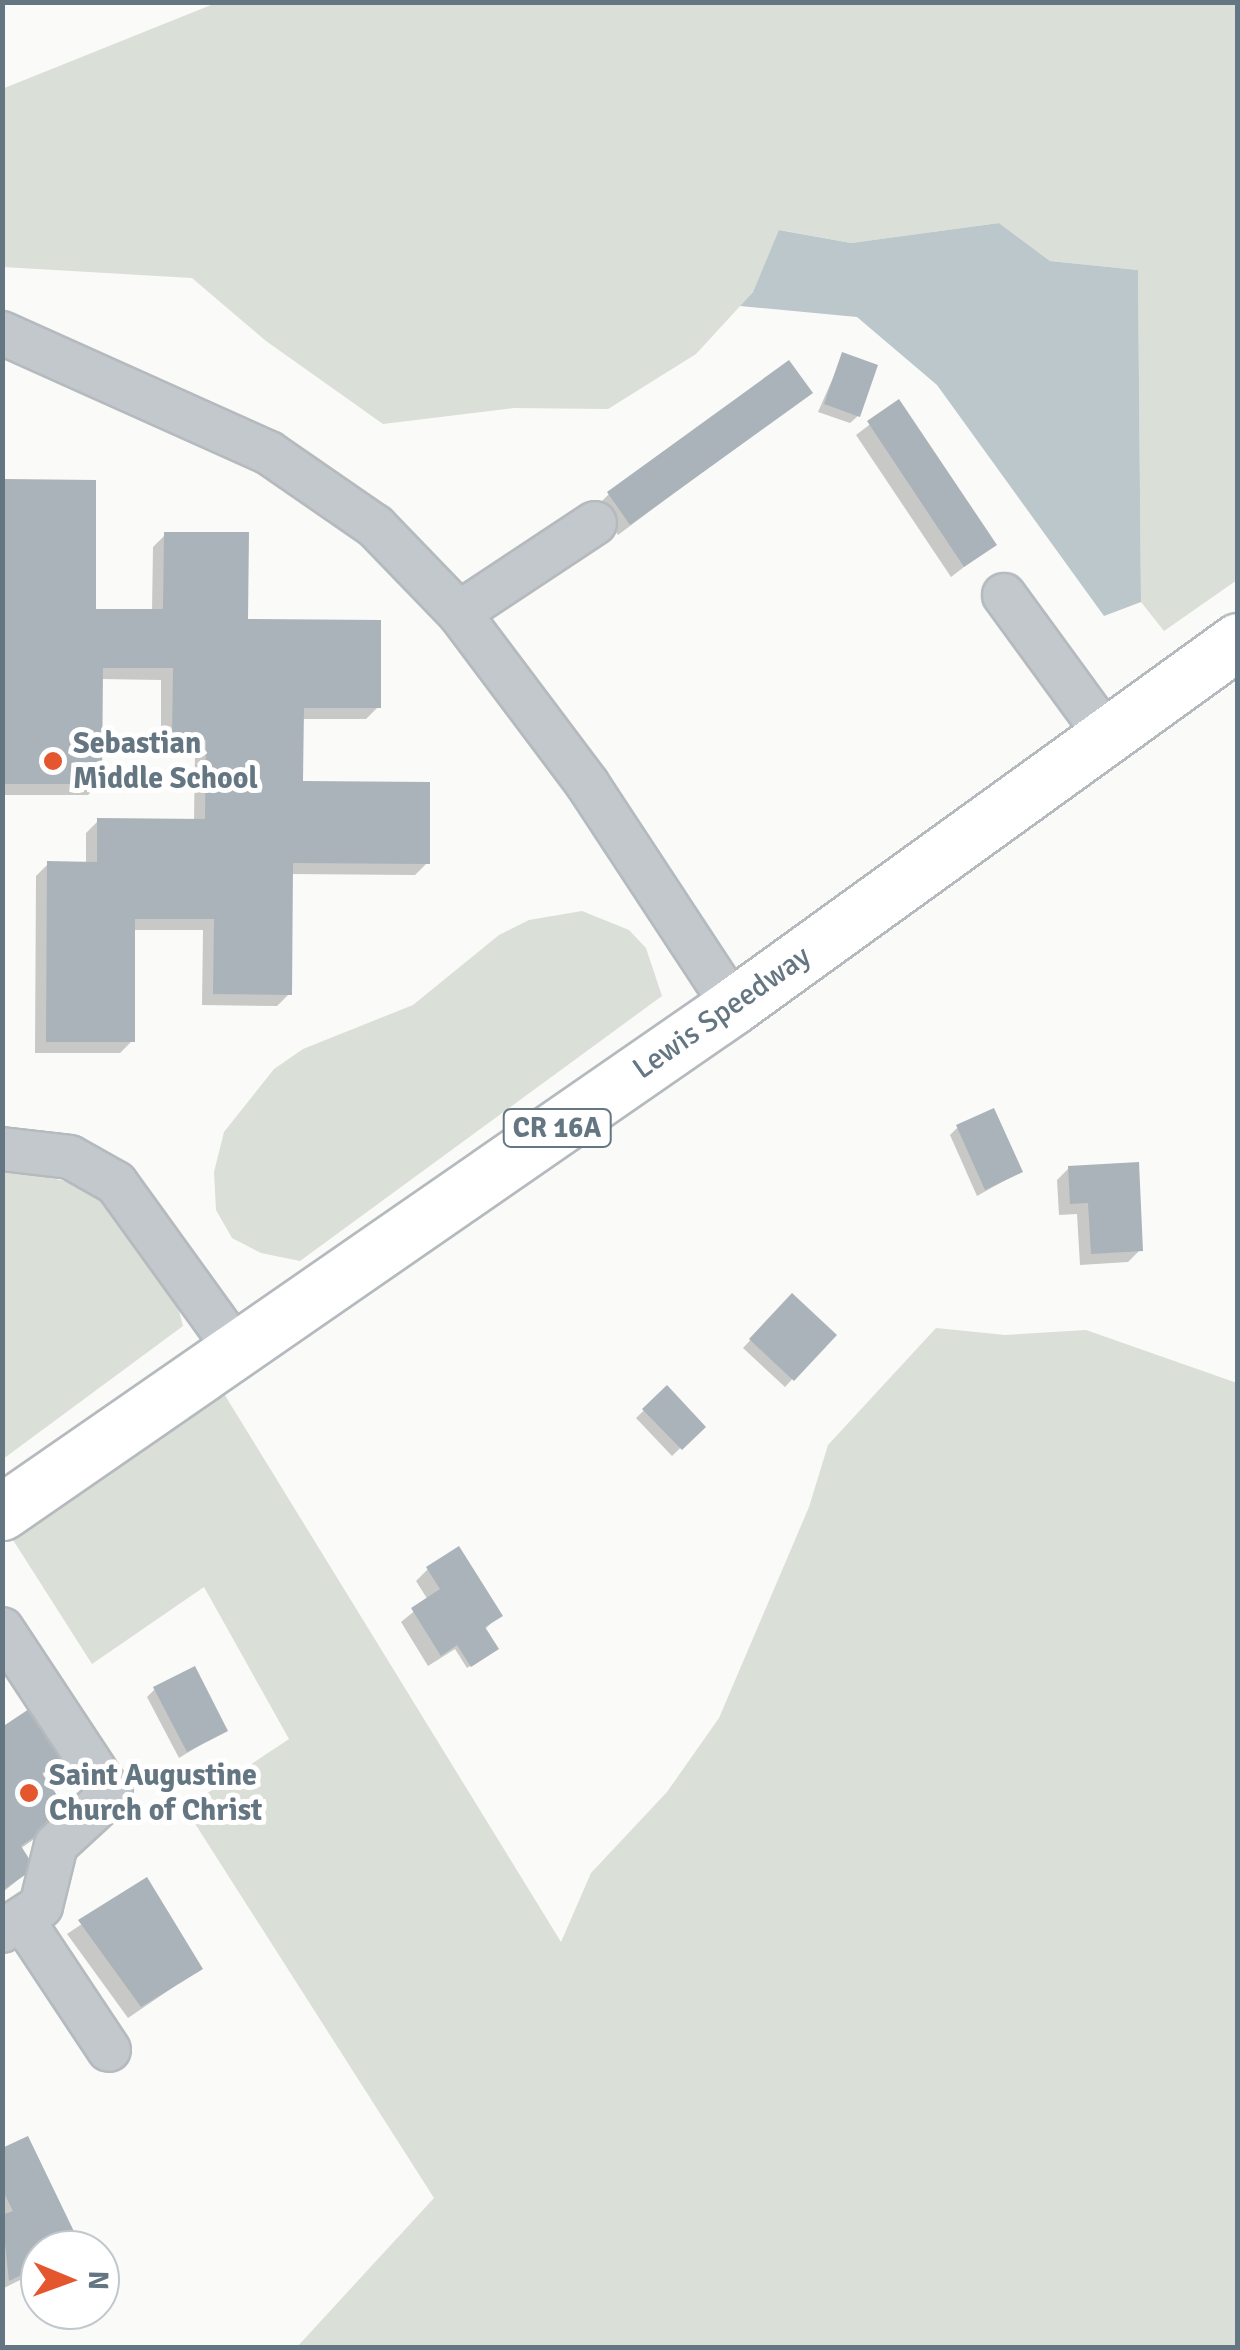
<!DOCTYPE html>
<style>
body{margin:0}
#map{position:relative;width:1240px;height:2350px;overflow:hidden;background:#fafaf8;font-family:Signika,sans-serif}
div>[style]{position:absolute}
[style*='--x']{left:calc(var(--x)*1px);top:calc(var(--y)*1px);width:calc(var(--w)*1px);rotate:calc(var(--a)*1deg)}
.green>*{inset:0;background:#dadfd7}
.water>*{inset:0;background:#bbc7cb}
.shadow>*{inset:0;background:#0003}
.building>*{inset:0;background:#aab3b9}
.roads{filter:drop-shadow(2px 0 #b5babe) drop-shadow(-2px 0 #b5babe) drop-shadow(0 2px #b5babe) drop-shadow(0 -2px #b5babe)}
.minor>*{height:42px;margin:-21px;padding:0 21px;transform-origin:21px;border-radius:21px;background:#c3c8cc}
.major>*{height:55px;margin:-27.5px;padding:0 27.5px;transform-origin:27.5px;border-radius:27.5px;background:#fff}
.dots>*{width:28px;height:28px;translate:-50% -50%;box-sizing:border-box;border:5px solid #fff;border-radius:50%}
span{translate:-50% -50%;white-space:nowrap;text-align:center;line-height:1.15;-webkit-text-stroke:10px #fff;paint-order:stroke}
.shield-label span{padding:2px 8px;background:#fff;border:2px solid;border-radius:8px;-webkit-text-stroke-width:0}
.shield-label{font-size:28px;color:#657683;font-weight:700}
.poi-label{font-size:30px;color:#657683;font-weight:700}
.left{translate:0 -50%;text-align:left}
.street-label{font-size:30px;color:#657683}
.frame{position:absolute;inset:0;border:5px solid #657683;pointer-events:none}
.north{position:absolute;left:20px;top:2230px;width:100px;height:100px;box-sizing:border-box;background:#fff;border:2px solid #c1c8cd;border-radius:50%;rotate:91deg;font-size:28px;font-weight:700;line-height:40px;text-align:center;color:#657683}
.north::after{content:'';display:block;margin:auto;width:35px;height:45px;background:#e4572e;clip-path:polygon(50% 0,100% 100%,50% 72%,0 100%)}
</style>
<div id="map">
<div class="green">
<div style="clip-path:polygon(216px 3px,1237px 3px,1237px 580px,1164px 631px,1141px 602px,1138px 270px,1050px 261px,999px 223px,851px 243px,780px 230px,753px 292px,696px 354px,608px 409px,514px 408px,383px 424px,266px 341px,192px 278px,3px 267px,2px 89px)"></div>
<div style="clip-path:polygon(582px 911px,629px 930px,646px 948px,662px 996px,300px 1261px,261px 1253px,232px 1238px,216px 1210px,214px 1172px,224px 1132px,274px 1069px,303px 1049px,413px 1005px,499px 935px,529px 920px)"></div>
<div style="clip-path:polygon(3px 1168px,98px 1188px,165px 1257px,183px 1326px,3px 1459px)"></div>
<div style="clip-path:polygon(936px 1328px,1005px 1335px,1086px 1330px,1237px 1383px,1237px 2347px,297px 2347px,434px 2198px,185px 1808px,289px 1739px,204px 1587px,92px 1664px,6px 1529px,218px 1384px,561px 1942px,591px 1873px,667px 1792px,719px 1718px,809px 1507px,828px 1445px)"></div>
</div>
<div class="water">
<div style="clip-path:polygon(999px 223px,1050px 261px,1138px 270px,1141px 602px,1104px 616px,937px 385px,857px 317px,740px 306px,753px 292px,779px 230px,851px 243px)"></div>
</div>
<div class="shadow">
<div style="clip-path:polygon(843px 355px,858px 416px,850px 423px,818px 412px)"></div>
<div style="clip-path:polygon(809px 392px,618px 535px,597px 506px,609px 494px)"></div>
<div style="clip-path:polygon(898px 403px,994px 544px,951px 577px,856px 435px)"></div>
<div style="clip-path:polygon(5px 481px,93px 611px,152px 611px,153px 547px,165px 535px,246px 622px,378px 707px,366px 719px,301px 719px,301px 783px,427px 863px,415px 875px,291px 874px,289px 994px,277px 1006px,202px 1005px,203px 930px,133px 930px,132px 1041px,120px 1053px,35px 1053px,36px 876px,48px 864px,86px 864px,86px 833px,98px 821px,194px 821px,195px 751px,161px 751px,161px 680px,101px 679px,100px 783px,88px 795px,2px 795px)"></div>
<div style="clip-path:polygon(957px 1128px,1020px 1172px,977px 1196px,950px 1135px)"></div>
<div style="clip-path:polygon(1069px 1168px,1140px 1250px,1128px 1262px,1080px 1265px,1077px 1214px,1059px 1215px,1057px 1180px)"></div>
<div style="clip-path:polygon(792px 1296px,833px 1335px,785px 1387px,743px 1348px)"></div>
<div style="clip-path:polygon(667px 1388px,703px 1426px,672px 1456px,636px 1418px)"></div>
<div style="clip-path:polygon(428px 1569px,500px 1615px,484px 1630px,492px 1652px,467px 1668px,455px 1649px,428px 1666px,401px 1622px,428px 1600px,416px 1581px)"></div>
<div style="clip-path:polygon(155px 1689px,225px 1730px,179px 1758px,147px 1697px)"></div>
<div style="clip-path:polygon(2px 1730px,60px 1758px,41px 1776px,50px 1828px,20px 1849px,32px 1868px,2px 1893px)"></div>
<div style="clip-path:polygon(146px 1881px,200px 1969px,128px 2018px,67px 1934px)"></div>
<div style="clip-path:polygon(2px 2151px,78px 2246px,40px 2250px,40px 2270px,2px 2289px)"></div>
</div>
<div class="building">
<div style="clip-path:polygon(842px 352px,878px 365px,860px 417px,824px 404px)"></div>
<div style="clip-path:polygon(789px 360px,813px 393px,630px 525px,607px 492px)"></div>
<div style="clip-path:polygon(899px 399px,997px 545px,964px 567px,867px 421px)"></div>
<div style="clip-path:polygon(4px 479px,96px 480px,96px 609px,163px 609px,164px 532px,249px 532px,248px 619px,381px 620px,381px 708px,304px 708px,303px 781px,430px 782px,430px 864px,293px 863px,292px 995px,213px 994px,214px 919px,135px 919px,135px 1042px,46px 1042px,47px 861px,97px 862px,97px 818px,205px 819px,206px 740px,172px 740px,173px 668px,103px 668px,102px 784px,2px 784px)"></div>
<div style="clip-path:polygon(994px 1108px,1023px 1172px,985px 1190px,956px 1125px)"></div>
<div style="clip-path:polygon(1139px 1162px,1143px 1251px,1091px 1254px,1088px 1203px,1070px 1204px,1068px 1166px)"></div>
<div style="clip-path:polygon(792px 1293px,837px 1335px,794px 1381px,749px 1339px)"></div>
<div style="clip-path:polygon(667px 1385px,706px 1427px,682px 1450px,642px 1409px)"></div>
<div style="clip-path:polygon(459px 1546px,503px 1616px,485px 1627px,499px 1649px,471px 1667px,457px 1645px,441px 1656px,411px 1608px,440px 1589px,426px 1567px)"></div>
<div style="clip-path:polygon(195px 1666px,228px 1731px,187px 1752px,153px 1687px)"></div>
<div style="clip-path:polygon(29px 1709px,63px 1758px,42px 1773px,69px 1813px,21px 1846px,35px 1868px,2px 1891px,2px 1727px)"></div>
<div style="clip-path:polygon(147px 1877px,203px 1969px,141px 2007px,78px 1920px)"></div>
<div style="clip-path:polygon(28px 2136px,81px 2246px,40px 2250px,40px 2266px,9px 2281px,2px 2215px,13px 2211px,2px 2189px,2px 2148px)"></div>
</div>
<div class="roads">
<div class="minor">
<div style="--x:2;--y:333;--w:293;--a:24.2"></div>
<div style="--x:269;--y:453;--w:129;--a:34.6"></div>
<div style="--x:375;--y:526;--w:121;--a:46"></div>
<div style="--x:459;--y:613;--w:215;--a:53.1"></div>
<div style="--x:588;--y:785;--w:264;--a:56.7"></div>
<div style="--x:1004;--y:595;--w:173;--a:53.9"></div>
<div style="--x:459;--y:613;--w:163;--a:-33.5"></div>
<div style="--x:2;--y:1149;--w:68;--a:6.7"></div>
<div style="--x:70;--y:1157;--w:53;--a:29.5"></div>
<div style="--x:116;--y:1183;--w:207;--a:54.2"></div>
<div style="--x:2;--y:1629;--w:198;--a:56.6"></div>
<div style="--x:111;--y:1794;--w:75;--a:137.2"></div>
<div style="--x:56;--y:1845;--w:63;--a:103.8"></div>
<div style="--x:41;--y:1906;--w:46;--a:147.3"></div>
<div style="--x:22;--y:1919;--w:157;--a:56.4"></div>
</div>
<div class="major">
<div style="--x:2;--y:1512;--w:889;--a:-34.69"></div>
<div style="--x:733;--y:1006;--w:623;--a:-35.86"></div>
</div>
</div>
<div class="dots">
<div style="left:53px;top:761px;background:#e4572e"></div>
<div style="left:29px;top:1793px;background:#e4572e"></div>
</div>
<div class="shield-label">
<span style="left:557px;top:1128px">CR 16A</span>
</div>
<div class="poi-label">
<span class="left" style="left:73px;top:761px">Sebastian<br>Middle School</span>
<span class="left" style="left:49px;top:1793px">Saint Augustine<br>Church of Christ</span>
</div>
<div class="street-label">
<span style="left:722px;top:1013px;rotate:-35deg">Lewis Speedway</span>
</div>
<div class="frame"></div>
<div class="north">N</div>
</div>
